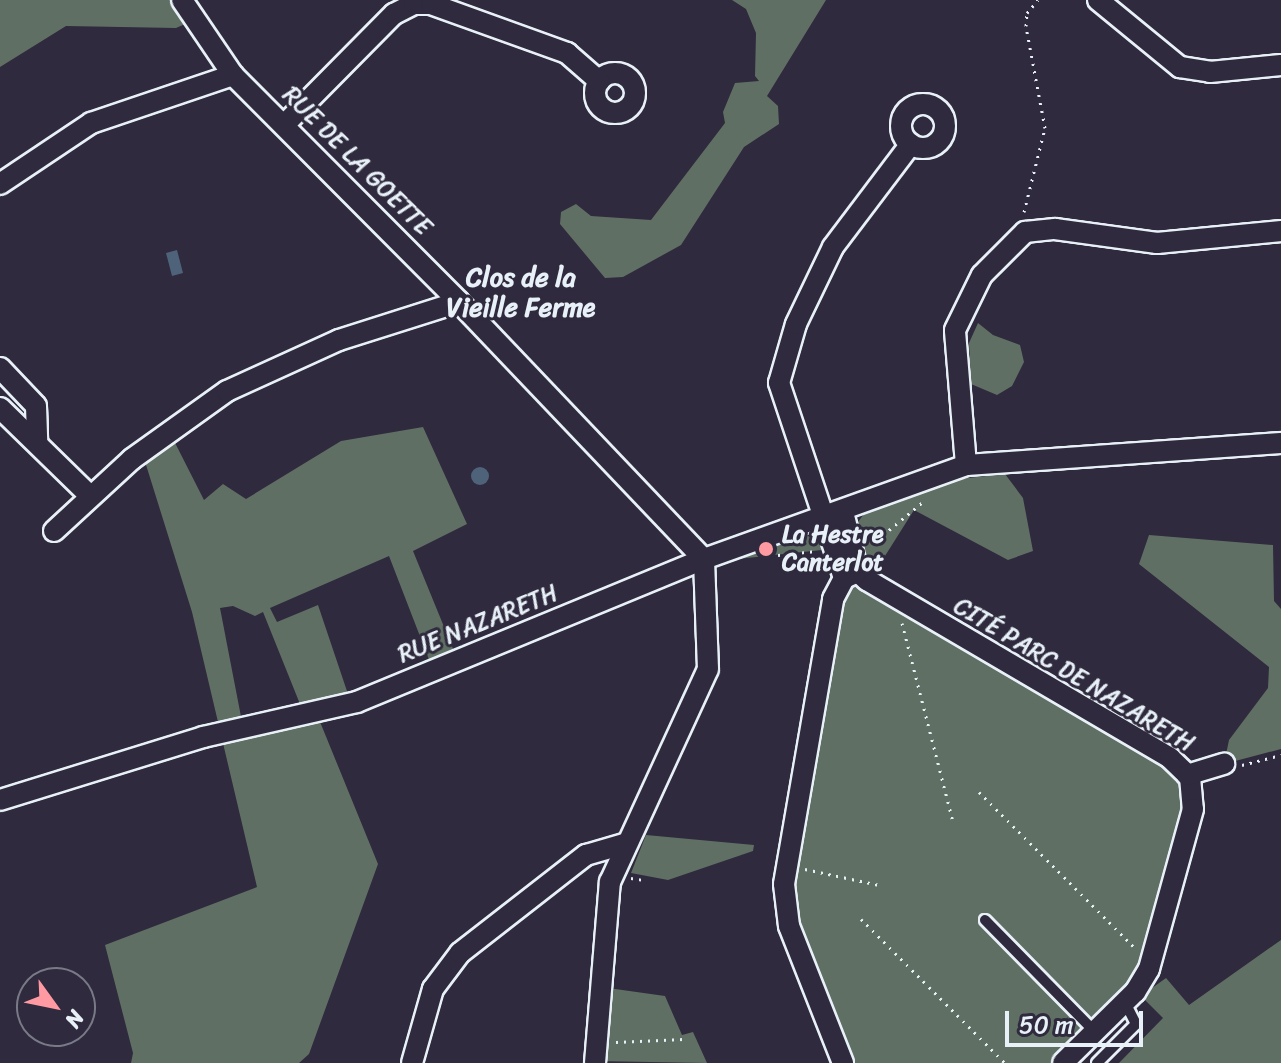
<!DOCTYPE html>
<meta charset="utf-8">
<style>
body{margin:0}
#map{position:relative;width:1281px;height:1063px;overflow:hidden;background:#2f2a3d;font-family:Sriracha,sans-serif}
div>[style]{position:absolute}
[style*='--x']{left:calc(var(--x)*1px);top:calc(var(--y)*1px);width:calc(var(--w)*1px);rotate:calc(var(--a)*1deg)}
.green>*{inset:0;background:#606f64}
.water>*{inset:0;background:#4e637a}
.round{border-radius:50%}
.path>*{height:3px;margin-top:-1.5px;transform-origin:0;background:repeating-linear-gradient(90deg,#e8f1f8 0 2px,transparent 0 8px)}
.roads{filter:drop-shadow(2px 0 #e8f1f8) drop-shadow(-2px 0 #e8f1f8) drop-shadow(0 2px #e8f1f8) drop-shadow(0 -2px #e8f1f8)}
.lane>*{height:10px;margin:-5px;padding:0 5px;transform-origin:5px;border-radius:5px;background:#2f2a3d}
.street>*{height:20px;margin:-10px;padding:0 10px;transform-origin:10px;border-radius:10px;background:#2f2a3d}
.street>.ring{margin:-10px;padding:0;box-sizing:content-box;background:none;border:20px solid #2f2a3d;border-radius:50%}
.dots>*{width:22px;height:22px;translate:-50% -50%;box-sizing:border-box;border:4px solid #2f2a3d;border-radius:50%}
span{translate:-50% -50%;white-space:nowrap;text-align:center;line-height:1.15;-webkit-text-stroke:6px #2f2a3d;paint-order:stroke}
.street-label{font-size:24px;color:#e8f1f8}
.poi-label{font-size:24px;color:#e8f1f8;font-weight:700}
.left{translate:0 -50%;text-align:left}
.neighbourhood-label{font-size:26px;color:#e8f1f8;font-weight:700}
.north{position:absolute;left:16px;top:967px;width:80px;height:80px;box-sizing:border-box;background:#2f2a3d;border:2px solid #797a88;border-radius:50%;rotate:123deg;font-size:22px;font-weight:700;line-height:32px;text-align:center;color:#e8f1f8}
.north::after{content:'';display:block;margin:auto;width:28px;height:36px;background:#ff9aa2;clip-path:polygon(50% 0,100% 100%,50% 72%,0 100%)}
.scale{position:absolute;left:1005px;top:1011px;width:138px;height:36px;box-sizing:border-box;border:4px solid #e8f1f8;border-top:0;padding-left:10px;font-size:24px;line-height:28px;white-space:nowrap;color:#e8f1f8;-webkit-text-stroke:6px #2f2a3d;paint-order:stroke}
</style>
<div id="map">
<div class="green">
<div style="clip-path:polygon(0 0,182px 0,192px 21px,176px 28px,66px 26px,0 67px)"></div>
<div style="clip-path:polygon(732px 0,826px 0,767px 96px,778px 106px,779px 124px,744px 147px,681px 245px,623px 277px,605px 278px,560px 224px,561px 212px,576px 204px,591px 216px,651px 220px,725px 123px,723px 112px,735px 83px,759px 81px,755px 76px,756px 33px,746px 9px)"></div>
<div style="clip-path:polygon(978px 323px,993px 335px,1020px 345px,1024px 362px,1012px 386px,997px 395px,971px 384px,969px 343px)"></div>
<div style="clip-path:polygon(evenodd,423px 427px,467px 524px,413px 551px,458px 661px,433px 670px,389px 556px,270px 608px,277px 622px,318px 605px,351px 703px,316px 712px,378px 864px,309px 1054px,299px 1063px,131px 1063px,133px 1053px,105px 945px,257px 887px,192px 612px,142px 452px,169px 431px,204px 500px,223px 484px,246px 499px,341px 441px,423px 427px,233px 606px,255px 616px,263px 612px,304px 714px,243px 727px,220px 608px,233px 606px)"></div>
<div style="clip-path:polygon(1005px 474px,1023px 498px,1033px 551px,1008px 560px,914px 510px,873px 575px,862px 567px,853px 529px,866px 511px,949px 480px)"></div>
<div style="clip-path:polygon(800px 532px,820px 542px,822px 550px,737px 559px,720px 553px)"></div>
<div style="clip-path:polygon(1149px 535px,1273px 545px,1274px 601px,1281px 609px,1281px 749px,1224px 764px,1229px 740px,1268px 688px,1269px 667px,1139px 564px)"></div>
<div style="clip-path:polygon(841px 571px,1193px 783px,1142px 980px,1060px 1063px,844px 1063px,783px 879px)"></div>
<div style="clip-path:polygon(646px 835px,754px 845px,753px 851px,668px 880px,631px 873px)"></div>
<div style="clip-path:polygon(1281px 940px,1281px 1063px,1119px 1063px,1163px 1018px,1141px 996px,1166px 978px,1189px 1005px)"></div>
<div style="clip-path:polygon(601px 987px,665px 996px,682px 1035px,693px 1032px,707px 1063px,595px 1061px)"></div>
</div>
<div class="water">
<div style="clip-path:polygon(177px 250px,183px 273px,172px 276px,166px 253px)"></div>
<div class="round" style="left:471px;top:467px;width:18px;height:18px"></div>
</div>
<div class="path">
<div style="--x:1024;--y:212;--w:87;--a:-76"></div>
<div style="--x:1045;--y:128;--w:104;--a:-100.6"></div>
<div style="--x:1026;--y:26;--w:13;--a:-86"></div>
<div style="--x:1027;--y:13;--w:17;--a:-50"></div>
<div style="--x:868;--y:538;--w:15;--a:-11"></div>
<div style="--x:883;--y:535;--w:53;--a:-39.7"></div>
<div style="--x:778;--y:555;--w:36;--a:-6"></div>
<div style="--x:902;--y:623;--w:204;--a:75.6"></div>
<div style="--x:1242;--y:765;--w:40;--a:-14.4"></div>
<div style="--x:979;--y:792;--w:221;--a:45"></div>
<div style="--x:805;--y:869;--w:76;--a:12.2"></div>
<div style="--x:631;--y:878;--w:12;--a:9"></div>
<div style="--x:861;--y:919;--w:204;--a:45"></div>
<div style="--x:616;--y:1042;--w:68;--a:-2.5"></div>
</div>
<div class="roads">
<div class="lane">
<div style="--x:985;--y:920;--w:157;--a:45.5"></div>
<div style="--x:1097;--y:1063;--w:55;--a:-45"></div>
<div style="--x:1136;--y:1024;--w:25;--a:-117"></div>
</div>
<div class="street">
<div style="--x:182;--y:0;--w:91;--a:55.8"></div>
<div style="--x:233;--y:75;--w:320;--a:45.1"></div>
<div style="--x:459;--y:302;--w:355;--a:46.4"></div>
<div style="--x:1098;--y:0;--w:106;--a:39.3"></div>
<div style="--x:1180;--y:67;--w:30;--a:9"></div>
<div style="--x:1210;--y:72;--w:71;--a:-5.6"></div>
<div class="ring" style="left:595px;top:73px;width:20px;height:20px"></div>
<div class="ring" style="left:901px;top:104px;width:24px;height:24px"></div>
<div style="--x:285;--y:124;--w:155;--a:-45.3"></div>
<div style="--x:394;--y:14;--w:22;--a:-27"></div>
<div style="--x:414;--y:4;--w:17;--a:0"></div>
<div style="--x:431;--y:4;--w:145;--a:19.8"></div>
<div style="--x:567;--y:53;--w:43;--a:41.2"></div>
<div style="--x:0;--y:184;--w:110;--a:-33.8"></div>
<div style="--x:91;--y:123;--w:150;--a:-18.7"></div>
<div style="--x:0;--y:368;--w:52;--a:46.5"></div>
<div style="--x:36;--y:406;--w:35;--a:88"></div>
<div style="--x:0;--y:408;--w:124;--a:44.3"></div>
<div style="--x:966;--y:465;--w:135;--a:-94.7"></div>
<div style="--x:955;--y:330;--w:61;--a:-63.9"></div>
<div style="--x:982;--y:275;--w:61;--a:-45"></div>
<div style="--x:1025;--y:232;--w:30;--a:-6"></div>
<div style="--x:1055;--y:229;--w:103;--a:7.8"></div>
<div style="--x:1157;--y:243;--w:125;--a:-5.5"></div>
<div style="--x:843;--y:512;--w:62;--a:76"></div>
<div style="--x:858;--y:572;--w:12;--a:42"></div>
<div style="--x:867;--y:580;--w:351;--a:30.4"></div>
<div style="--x:1170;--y:758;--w:28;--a:44"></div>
<div style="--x:1190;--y:777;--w:32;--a:85"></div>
<div style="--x:1193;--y:809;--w:166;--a:105.4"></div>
<div style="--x:1149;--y:969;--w:27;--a:121"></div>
<div style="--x:1135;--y:992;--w:101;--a:135.4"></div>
<div style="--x:54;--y:531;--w:106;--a:-42.7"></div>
<div style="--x:132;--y:459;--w:117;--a:-35.6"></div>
<div style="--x:227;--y:391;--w:123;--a:-24.5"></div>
<div style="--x:339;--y:340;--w:126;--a:-17.6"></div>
<div style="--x:844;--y:578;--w:206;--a:-108.4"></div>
<div style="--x:779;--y:383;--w:61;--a:-73.9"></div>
<div style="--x:796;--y:324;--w:85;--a:-64.3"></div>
<div style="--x:833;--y:247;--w:129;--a:-52.9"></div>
<div style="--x:1187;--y:775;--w:39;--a:-17"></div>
<div style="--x:0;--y:800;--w:213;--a:-17.2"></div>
<div style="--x:203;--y:737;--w:158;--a:-12.8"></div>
<div style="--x:357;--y:702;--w:375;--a:-22.4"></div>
<div style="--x:704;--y:559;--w:278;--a:-19.7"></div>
<div style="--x:966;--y:465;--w:316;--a:-4"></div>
<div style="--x:412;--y:1063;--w:77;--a:-74.2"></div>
<div style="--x:433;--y:989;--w:45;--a:-53.1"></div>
<div style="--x:460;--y:953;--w:160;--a:-37.9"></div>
<div style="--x:586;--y:855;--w:40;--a:-16"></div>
<div style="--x:595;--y:1063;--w:182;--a:-85.3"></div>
<div style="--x:610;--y:882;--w:234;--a:-65.3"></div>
<div style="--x:708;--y:669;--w:110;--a:-92.1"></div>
<div style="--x:843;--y:1063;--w:147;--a:-111.5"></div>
<div style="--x:789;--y:926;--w:42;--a:-96.8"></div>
<div style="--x:784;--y:884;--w:289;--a:-80.2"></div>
<div style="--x:833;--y:599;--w:24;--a:-62"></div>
<div style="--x:844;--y:578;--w:15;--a:-23"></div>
</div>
</div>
<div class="dots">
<div style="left:766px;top:549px;background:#ff9aa2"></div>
</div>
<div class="street-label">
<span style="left:357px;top:161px;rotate:45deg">RUE DE LA GOETTE</span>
<span style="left:478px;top:624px;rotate:-22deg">RUE NAZARETH</span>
<span style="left:1074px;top:675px;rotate:31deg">CITÉ PARC DE NAZARETH</span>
</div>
<div class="poi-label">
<span class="left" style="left:782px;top:549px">La Hestre<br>Canterlot</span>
</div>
<div class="neighbourhood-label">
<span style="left:521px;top:293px">Clos de la<br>Vieille Ferme</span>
</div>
<div class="north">N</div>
<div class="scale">50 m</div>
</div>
